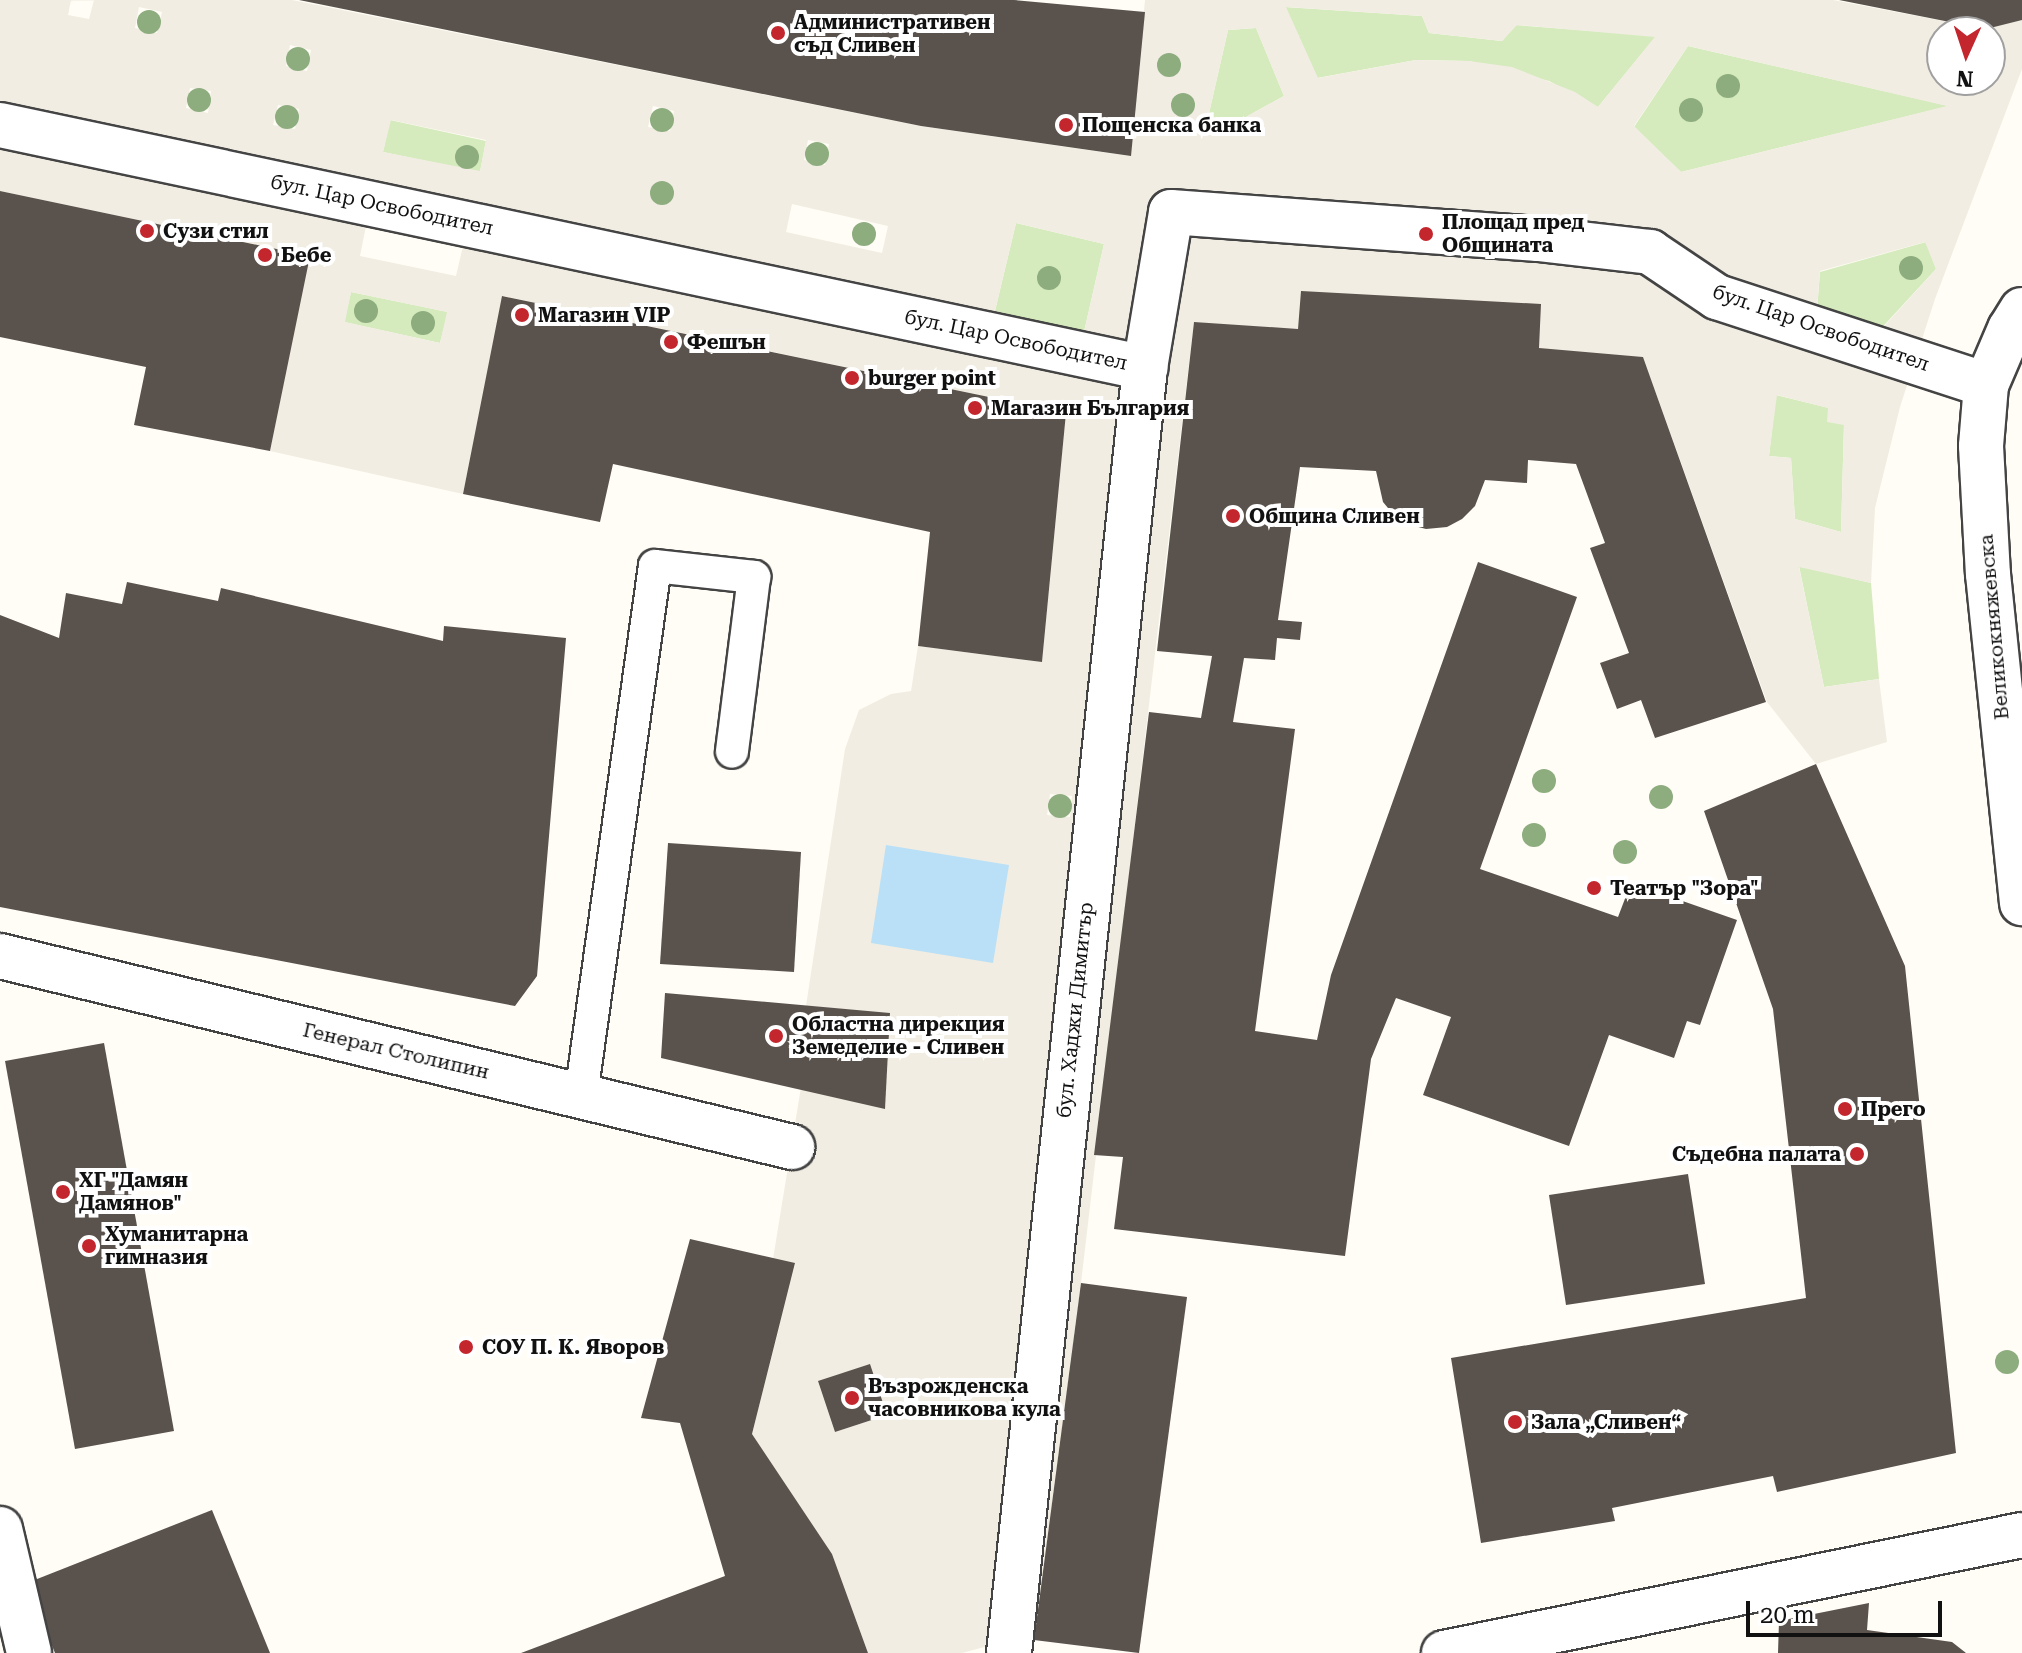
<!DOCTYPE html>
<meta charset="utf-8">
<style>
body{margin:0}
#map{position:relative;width:2022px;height:1653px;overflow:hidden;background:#fffdf5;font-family:"Roboto Serif",serif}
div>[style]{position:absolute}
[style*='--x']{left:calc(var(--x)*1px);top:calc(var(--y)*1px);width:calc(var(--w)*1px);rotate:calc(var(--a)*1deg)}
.green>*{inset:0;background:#d5ebbd}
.plaza>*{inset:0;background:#f1ede2}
.water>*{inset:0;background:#b9e0f7}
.building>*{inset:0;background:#5a524d}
.roads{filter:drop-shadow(2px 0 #444) drop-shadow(-2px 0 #444) drop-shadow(0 2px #444) drop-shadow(0 -2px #444)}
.service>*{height:32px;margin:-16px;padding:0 16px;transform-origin:16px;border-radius:16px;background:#fff}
.pedestrian>*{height:44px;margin:-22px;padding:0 22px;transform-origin:22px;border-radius:22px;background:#fff}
.minor>*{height:44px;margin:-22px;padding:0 22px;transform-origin:22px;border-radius:22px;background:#fff}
.tertiary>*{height:44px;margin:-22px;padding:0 22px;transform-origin:22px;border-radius:22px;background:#fff}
.trees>*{width:24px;height:24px;margin:-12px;border-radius:50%;background:#8dad7f}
.dots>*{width:22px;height:22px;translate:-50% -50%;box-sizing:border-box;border:4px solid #fff;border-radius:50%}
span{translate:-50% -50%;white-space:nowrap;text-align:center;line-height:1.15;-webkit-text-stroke:8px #fff;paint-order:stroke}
.poi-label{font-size:20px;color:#111;font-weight:700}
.left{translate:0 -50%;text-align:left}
.right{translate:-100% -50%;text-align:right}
.street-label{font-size:20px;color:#111}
.north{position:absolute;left:1926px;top:16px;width:80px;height:80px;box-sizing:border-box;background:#fff;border:2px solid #a0a0a0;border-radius:50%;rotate:183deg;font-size:22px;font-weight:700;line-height:32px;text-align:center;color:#111}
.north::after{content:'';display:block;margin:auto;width:28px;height:36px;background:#c4262e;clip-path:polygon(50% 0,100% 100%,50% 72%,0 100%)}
.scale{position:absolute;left:1746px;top:1601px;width:196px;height:36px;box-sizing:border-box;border:4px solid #111;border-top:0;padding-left:10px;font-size:24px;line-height:28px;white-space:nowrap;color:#111;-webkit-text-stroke:6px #fff;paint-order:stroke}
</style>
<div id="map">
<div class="green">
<div style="clip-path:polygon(1285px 7px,1422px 16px,1429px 33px,1502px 41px,1516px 25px,1656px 36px,1598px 107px,1549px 81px,1469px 61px,1416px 60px,1317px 78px)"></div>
<div style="clip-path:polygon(1256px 28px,1284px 96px,1235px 123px,1207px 122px,1228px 30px)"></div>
<div style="clip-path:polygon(1688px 46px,1949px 106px,1681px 172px,1634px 127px)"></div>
<div style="clip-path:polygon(390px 120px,486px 141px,480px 172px,383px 152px)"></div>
<div style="clip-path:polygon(1016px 223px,1104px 244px,1084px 332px,995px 311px)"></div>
<div style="clip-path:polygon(1926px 242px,1936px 269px,1877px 333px,1817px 311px,1820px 272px)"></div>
<div style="clip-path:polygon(351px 292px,448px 312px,440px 343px,344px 322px)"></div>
<div style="clip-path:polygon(1776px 395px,1829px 408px,1844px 424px,1841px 532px,1795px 519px,1791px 458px,1769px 456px)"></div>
<div style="clip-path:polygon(1799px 566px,1871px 583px,1879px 679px,1824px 687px)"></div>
</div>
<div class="plaza">
<div style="clip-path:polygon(evenodd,0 0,71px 0,68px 15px,89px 19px,94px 0,292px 0,921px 126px,1130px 156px,1145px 0,1833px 0,1975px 27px,2022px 20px,2022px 69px,1935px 299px,1900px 407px,1875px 508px,1871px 583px,1799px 567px,1824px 687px,1879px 679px,1887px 742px,1816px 764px,1767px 702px,1643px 357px,1194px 322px,1081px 1283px,1034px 1640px,1010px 1640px,962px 1653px,868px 1653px,832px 1554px,752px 1434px,795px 1264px,773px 1259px,801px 1087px,885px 1108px,889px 1013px,806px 1006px,845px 749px,859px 710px,891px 694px,911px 691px,918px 646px,1042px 662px,1066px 413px,503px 296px,463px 494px,270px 451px,309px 256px,0 191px,0 0,139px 7px,162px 12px,157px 33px,135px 28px,139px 7px,0 0,1286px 7px,1422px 16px,1429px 33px,1502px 41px,1517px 25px,1655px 37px,1598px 107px,1575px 92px,1512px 67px,1469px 61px,1416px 60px,1318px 78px,1286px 7px,0 0,1256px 28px,1284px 96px,1235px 123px,1207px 122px,1228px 30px,1256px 28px,0 0,1942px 32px,1990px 32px,1990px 80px,1942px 80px,1942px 32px,0 0,290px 45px,311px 50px,307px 71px,286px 66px,290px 45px,0 0,1688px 46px,1947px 106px,1681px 172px,1634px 126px,1688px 46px,0 0,190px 88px,211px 91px,208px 113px,186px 108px,190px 88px,0 0,278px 105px,299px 109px,295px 129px,273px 125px,278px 105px,0 0,653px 106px,674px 111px,670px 131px,648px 127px,653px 106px,0 0,391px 120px,486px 140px,480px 171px,383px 152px,391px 120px,0 0,808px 140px,829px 144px,825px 165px,804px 160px,808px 140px,0 0,792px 204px,888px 226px,882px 253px,786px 232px,792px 204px,0 0,1016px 223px,1104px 244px,1084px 332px,995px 311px,1016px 223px,0 0,366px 226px,463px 246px,456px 276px,360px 256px,366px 226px,0 0,1925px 242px,1936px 269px,1878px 333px,1817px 311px,1820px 271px,1925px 242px,0 0,351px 292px,447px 312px,440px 343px,345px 322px,351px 292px,0 0,1777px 395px,1828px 408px,1827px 422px,1844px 425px,1841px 532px,1795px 519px,1791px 458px,1769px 456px,1777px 395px,0 0,1050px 794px,1072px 796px,1070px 817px,1047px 815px,1050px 794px,0 0,818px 1381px,887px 1415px,835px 1432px,818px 1381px)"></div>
</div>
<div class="water">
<div style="clip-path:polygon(886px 845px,1009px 865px,993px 963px,871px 943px)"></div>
</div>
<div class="building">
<div style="clip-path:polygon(299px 0,1014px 0,1145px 12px,1131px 156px,921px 126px)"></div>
<div style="clip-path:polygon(1839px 0,2022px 0,2022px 20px,1990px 28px,1975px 27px)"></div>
<div style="clip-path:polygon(0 191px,310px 256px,270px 451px,134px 425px,146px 367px,0 337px)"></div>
<div style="clip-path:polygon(1301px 291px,1541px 304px,1539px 348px,1643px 357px,1766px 702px,1655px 738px,1641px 700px,1617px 709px,1600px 663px,1629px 653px,1590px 548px,1605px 543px,1576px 464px,1528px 460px,1527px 483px,1485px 480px,1475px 506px,1462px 519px,1447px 527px,1426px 529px,1407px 524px,1393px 514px,1383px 502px,1376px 471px,1300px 467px,1278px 620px,1302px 622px,1300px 640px,1277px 638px,1275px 660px,1244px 658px,1233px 722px,1295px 729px,1255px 1031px,1317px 1040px,1331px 975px,1478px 562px,1577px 597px,1480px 869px,1618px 917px,1631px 883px,1737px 920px,1700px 1025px,1687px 1021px,1674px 1058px,1609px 1035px,1569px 1146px,1423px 1095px,1451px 1017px,1396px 998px,1371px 1059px,1345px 1256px,1114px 1229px,1123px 1157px,1094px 1155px,1149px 712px,1201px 718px,1212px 656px,1157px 651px,1194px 322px,1298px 329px)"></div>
<div style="clip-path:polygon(502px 296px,1066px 413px,1042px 662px,918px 646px,930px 532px,613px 464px,600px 522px,463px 494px)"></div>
<div style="clip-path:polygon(127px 582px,218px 601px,221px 588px,443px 641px,444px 626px,566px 638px,537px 976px,515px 1006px,0 907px,0 615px,59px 638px,66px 593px,122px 604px)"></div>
<div style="clip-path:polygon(1816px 764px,1905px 966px,1956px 1453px,1777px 1492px,1773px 1476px,1612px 1508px,1615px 1521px,1481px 1543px,1451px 1358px,1806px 1298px,1773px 1009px,1704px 811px)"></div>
<div style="clip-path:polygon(668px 843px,801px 852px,794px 972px,660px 964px)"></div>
<div style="clip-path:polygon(665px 993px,890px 1013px,885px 1109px,661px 1058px)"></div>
<div style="clip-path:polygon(104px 1043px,174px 1431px,75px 1449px,5px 1061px)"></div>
<div style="clip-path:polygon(1688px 1174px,1705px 1284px,1566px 1305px,1549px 1195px)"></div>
<div style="clip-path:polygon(690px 1239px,795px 1263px,752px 1434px,832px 1554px,868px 1653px,521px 1653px,725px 1576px,680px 1423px,641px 1418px)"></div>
<div style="clip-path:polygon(1081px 1283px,1187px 1297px,1139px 1653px,1034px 1640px)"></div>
<div style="clip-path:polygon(870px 1364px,887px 1415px,835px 1432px,818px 1381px)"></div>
<div style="clip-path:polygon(212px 1510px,270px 1653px,55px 1653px,27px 1583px)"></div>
<div style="clip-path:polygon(1869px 1603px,1867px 1630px,1952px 1642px,1966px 1653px,1778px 1653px,1779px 1621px)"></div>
</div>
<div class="roads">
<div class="service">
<div style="--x:581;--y:1095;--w:534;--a:-82.04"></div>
<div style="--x:655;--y:566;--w:100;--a:6.3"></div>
<div style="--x:754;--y:577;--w:176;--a:97.2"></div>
</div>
<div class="pedestrian">
<div style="--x:0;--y:125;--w:1171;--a:11.98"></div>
<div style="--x:1145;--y:368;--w:158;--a:-80.5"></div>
<div style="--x:1171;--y:212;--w:368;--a:4.2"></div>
<div style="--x:1538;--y:239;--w:113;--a:6.6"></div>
<div style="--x:1650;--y:252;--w:81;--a:33.9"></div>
<div style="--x:1717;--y:297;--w:283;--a:18.1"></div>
<div style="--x:0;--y:1529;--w:127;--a:76.8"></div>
<div style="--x:1009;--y:1653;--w:1292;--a:-83.96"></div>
</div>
<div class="minor">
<div style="--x:0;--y:956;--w:815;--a:13.56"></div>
</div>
<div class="tertiary">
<div style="--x:2022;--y:310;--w:22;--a:122"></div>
<div style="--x:2010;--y:329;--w:61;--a:113.2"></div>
<div style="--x:1986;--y:385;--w:61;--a:94.7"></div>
<div style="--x:1981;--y:446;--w:128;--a:86.9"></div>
<div style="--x:1988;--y:574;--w:331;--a:84.1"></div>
<div style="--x:1444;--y:1653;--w:590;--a:-11.54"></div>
</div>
</div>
<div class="trees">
<div style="left:149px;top:22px"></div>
<div style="left:298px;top:59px"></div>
<div style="left:1169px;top:65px"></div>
<div style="left:1728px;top:86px"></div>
<div style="left:199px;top:100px"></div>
<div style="left:1183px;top:105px"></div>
<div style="left:1691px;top:110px"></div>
<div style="left:287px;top:117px"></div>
<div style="left:662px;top:120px"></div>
<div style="left:817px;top:154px"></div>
<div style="left:467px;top:157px"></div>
<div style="left:662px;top:193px"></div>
<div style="left:864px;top:234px"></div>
<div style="left:1911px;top:268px"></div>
<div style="left:1049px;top:278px"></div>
<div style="left:366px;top:311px"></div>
<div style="left:423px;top:323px"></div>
<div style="left:1544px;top:781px"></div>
<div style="left:1661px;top:797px"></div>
<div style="left:1060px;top:806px"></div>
<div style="left:1534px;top:835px"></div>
<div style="left:1625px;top:852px"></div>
<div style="left:2007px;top:1362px"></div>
</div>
<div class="dots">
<div style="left:778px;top:33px;background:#c4262e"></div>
<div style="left:1066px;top:125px;background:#c4262e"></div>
<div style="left:147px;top:231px;background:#c4262e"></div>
<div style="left:1426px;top:234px;background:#c4262e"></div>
<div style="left:265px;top:255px;background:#c4262e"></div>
<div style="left:522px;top:315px;background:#c4262e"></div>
<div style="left:671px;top:342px;background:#c4262e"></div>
<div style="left:852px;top:378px;background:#c4262e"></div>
<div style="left:975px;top:408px;background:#c4262e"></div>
<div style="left:1233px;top:516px;background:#c4262e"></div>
<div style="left:1594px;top:888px;background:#c4262e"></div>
<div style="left:776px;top:1036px;background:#c4262e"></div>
<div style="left:1845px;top:1109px;background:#c4262e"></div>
<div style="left:1857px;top:1154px;background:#c4262e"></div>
<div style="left:63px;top:1192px;background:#c4262e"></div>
<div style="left:89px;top:1246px;background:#c4262e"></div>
<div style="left:466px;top:1347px;background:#c4262e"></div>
<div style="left:852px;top:1398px;background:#c4262e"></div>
<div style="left:1515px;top:1422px;background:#c4262e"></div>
</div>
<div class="poi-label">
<span class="left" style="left:794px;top:34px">Административен<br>съд Сливен</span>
<span class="left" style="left:1082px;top:125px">Пощенска банка</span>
<span class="left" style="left:1442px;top:234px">Площад пред<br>Общината</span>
<span class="left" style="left:163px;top:231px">Сузи стил</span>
<span class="left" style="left:281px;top:255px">Бебе</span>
<span class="left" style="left:538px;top:315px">Магазин VIP</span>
<span class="left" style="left:687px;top:342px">Фешън</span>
<span class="left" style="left:868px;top:378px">burger point</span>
<span class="left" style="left:991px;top:408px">Магазин България</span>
<span class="left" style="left:1249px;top:516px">Община Сливен</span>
<span class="left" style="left:1610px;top:888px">Театър "Зора"</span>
<span class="left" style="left:792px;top:1036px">Областна дирекция<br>Земеделие - Сливен</span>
<span class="left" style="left:1861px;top:1109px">Прего</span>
<span class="right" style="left:1841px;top:1154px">Съдебна палата</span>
<span class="left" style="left:79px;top:1192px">ХГ "Дамян<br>Дамянов"</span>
<span class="left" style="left:105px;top:1246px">Хуманитарна<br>гимназия</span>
<span class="left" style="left:482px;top:1347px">СОУ П. К. Яворов</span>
<span class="left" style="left:868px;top:1398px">Възрожденска<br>часовникова кула</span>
<span class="left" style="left:1531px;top:1422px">Зала „Сливен“</span>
</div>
<div class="street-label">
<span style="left:382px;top:205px;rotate:12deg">бул. Цар Освободител</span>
<span style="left:1821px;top:328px;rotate:19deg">бул. Цар Освободител</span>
<span style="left:1016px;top:340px;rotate:12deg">бул. Цар Освободител</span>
<span style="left:1994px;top:627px;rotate:-95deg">Великокняжевска</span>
<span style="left:1075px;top:1010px;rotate:-84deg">бул. Хаджи Димитър</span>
<span style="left:396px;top:1051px;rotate:13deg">Генерал Столипин</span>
</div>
<div class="north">N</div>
<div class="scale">20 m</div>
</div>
